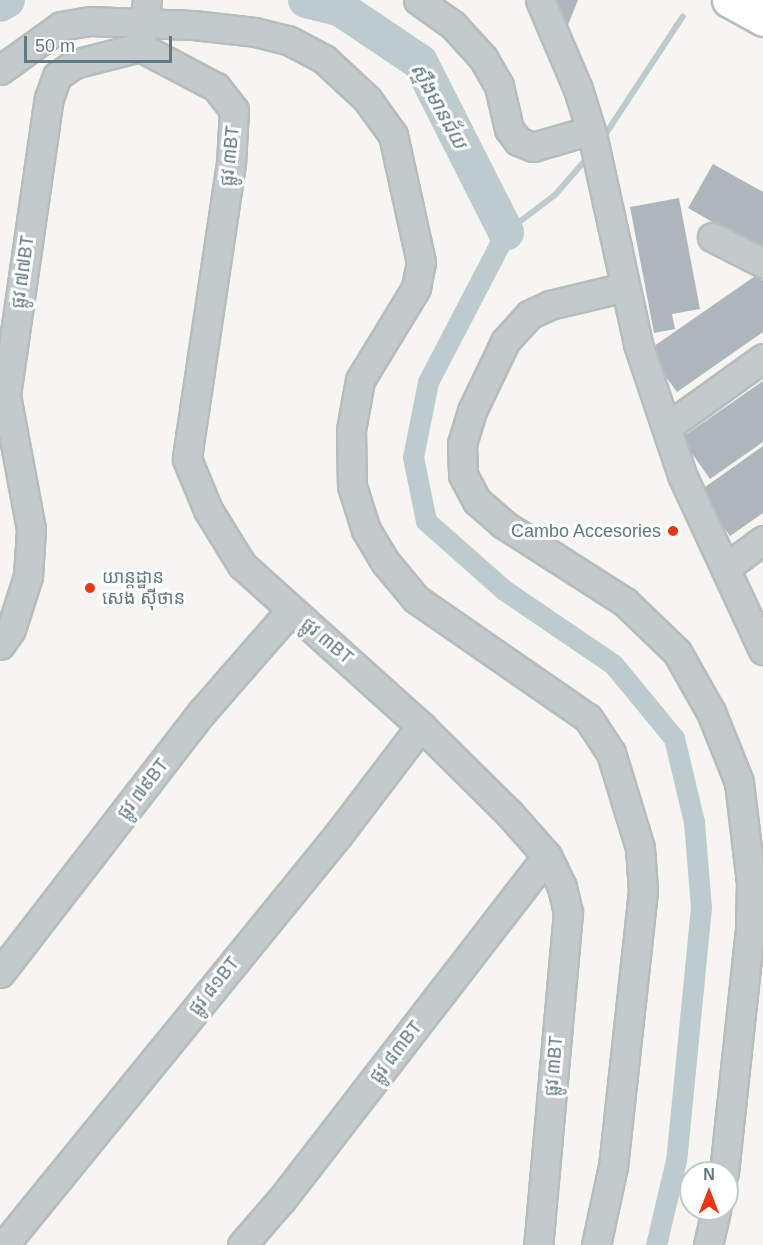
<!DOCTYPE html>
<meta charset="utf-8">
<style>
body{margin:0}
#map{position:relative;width:763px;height:1245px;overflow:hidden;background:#f6f5f1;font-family:Arial,"Noto Sans Khmer",sans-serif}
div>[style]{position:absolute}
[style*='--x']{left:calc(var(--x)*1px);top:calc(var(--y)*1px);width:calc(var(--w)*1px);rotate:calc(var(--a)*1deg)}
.stream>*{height:6px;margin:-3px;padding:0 3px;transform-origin:3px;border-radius:3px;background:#bdcbcf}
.canal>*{height:21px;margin:-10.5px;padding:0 10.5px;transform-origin:10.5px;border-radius:10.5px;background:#bdcbcf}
.river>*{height:36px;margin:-18px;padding:0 18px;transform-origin:18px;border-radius:18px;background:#bdcbcf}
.building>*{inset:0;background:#adb7bb}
.roads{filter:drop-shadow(2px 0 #b7bcbf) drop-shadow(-2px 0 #b7bcbf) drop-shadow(0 2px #b7bcbf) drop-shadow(0 -2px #b7bcbf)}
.minor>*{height:27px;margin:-13.5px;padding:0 13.5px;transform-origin:13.5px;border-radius:13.5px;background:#c4c9cb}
.major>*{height:33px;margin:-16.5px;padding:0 16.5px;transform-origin:16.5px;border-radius:16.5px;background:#fff}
.dots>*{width:16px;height:16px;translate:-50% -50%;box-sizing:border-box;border:3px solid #fff;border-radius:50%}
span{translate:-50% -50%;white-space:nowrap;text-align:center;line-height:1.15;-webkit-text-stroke:6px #fff;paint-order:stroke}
.street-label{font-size:18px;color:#617885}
.poi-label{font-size:18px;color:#617885}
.right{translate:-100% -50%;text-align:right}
.left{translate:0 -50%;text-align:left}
.water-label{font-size:20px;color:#5d7b83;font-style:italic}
.north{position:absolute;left:679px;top:1161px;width:60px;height:60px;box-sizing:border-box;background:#fff;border:2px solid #c0c9ce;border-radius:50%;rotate:0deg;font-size:16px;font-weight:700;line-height:24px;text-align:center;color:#617885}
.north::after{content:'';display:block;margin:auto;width:21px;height:27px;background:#f43413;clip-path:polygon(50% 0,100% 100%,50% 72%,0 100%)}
.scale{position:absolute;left:24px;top:36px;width:148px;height:27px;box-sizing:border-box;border:3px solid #617885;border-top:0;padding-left:8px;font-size:18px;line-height:21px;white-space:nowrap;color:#617885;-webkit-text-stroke:4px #fff;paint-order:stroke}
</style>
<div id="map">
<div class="stream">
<div style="--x:601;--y:141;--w:149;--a:-56.7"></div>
<div style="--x:506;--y:232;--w:61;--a:-37.1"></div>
<div style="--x:555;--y:195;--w:52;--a:-48.9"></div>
</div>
<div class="canal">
<div style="--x:506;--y:232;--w:169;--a:117.5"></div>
<div style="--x:428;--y:382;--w:76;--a:101.3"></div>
<div style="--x:413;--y:457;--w:65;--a:78.5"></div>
<div style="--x:426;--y:521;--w:104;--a:41.5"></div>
<div style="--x:504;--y:590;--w:132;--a:34.2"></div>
<div style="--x:613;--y:664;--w:96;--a:50.5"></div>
<div style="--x:674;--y:738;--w:86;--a:76.6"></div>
<div style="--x:694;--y:822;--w:85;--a:85.3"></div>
<div style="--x:701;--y:907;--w:254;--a:95.6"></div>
<div style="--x:676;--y:1160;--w:87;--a:103.2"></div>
</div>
<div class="river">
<div style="--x:306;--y:0;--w:36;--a:14"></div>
<div style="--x:341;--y:9;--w:95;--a:33.9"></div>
<div style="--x:420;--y:62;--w:191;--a:63.2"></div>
<div style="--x:0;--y:4;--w:8;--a:-30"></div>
</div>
<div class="building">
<div style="clip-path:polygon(549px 0,578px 0,568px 25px,557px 21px)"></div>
<div style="clip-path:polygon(713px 164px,763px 192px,763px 251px,688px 208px)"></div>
<div style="clip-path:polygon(679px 198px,700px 309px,672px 314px,675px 329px,654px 333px,630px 207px)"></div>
<div style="clip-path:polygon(758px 274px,763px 281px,763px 332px,677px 392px,647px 351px)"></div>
<div style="clip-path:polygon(763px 381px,763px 442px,710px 479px,681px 438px)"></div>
<div style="clip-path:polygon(763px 446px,763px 513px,730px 536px,698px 492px)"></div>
</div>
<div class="roads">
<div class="minor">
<div style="--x:418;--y:0;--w:43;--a:35.5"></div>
<div style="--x:453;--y:25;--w:45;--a:47.7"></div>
<div style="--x:483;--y:58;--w:32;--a:60"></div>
<div style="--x:499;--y:86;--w:44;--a:76.9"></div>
<div style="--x:509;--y:129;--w:15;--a:53"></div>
<div style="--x:518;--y:141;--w:16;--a:22"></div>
<div style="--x:533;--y:147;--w:60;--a:-16.3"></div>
<div style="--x:540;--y:0;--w:97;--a:66.9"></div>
<div style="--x:578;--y:89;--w:47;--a:72.7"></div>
<div style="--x:592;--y:134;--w:215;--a:77.6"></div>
<div style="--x:638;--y:344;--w:138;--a:71.4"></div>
<div style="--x:682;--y:475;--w:193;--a:65.2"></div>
<div style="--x:140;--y:47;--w:86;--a:27.8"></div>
<div style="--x:216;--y:87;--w:29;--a:52"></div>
<div style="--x:234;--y:110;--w:53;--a:93.2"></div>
<div style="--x:231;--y:163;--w:299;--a:98.5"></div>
<div style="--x:187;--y:459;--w:55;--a:67.6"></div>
<div style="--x:208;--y:510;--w:65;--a:58.3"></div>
<div style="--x:242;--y:565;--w:241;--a:42"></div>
<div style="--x:421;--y:726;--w:124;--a:44.7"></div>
<div style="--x:509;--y:813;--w:57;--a:48.5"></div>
<div style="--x:547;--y:856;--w:34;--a:64"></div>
<div style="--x:562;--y:887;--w:26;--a:77"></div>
<div style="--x:568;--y:912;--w:334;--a:95.1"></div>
<div style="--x:0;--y:70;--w:75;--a:-35.8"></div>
<div style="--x:61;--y:26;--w:29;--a:-10"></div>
<div style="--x:90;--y:21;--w:103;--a:2.2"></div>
<div style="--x:193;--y:25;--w:62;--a:6.4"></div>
<div style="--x:255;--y:32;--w:34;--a:14"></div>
<div style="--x:288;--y:40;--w:41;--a:27.8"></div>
<div style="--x:324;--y:59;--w:59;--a:42.9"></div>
<div style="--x:367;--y:99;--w:44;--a:54.2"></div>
<div style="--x:393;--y:135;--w:130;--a:77.6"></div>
<div style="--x:421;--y:262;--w:26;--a:101"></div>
<div style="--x:416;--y:288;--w:108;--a:121.3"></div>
<div style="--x:360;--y:380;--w:51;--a:100.2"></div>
<div style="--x:351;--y:430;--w:56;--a:89"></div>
<div style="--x:352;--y:486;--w:46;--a:72.3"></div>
<div style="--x:366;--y:530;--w:39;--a:59"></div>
<div style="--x:386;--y:563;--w:47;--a:50.2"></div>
<div style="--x:416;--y:599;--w:209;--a:34.7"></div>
<div style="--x:588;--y:718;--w:42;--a:56.7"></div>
<div style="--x:611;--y:753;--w:99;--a:73"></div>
<div style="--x:640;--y:848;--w:43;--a:86"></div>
<div style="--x:643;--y:891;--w:277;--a:96.2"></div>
<div style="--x:613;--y:1166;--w:81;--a:102.1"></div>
<div style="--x:712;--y:237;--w:57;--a:27"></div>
<div style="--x:625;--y:287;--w:77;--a:166.5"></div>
<div style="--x:550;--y:305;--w:23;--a:155"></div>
<div style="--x:529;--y:315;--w:36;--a:132"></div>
<div style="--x:505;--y:342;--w:76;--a:115.6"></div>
<div style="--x:472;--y:411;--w:34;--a:107"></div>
<div style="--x:462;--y:444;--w:31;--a:88"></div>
<div style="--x:463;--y:475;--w:30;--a:62"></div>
<div style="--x:477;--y:501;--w:35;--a:41"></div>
<div style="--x:503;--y:524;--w:145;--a:32.6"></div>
<div style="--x:625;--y:602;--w:72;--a:43.9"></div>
<div style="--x:677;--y:652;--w:69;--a:60.5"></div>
<div style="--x:711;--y:712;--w:75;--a:68.2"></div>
<div style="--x:739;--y:782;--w:101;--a:83.2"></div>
<div style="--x:751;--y:882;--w:47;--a:91.2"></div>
<div style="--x:750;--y:929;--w:245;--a:96.1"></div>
<div style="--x:667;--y:427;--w:118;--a:-35.7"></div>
<div style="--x:727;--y:567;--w:45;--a:-36.9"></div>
<div style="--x:0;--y:645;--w:19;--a:-55"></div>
<div style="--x:11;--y:629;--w:56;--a:-72.2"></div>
<div style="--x:28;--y:576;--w:47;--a:-86.3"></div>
<div style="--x:31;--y:529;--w:136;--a:-100.6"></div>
<div style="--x:6;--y:395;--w:300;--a:-81.8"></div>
<div style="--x:49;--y:98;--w:23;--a:-70"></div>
<div style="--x:57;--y:76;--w:21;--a:-35"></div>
<div style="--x:74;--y:64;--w:68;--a:-14.4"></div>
<div style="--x:140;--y:47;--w:48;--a:-81.5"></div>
<div style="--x:0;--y:973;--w:330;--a:-52.3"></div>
<div style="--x:202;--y:712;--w:135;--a:-48.9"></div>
<div style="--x:4;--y:1245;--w:529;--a:-50.83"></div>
<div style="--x:338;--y:835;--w:137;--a:-52.7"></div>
<div style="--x:242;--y:1245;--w:61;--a:-49"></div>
<div style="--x:282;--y:1199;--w:433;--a:-52.3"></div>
<div style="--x:708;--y:1245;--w:37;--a:-77"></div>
</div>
<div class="major">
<div style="--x:729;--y:0;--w:39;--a:29"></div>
</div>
</div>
<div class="dots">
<div style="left:673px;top:531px;background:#f43413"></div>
<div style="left:90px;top:588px;background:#f43413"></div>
</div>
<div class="street-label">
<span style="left:230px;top:156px;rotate:-84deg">ផ្លូវ ៣BT</span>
<span style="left:23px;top:272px;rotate:-82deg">ផ្លូវ ៧៧BT</span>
<span style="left:327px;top:641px;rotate:40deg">ផ្លូវ ៣BT</span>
<span style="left:143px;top:789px;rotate:-52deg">ផ្លូវ ៧៩BT</span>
<span style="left:214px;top:986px;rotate:-51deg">ផ្លូវ ៨១BT</span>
<span style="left:396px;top:1052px;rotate:-52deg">ផ្លូវ ៨៣BT</span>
<span style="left:554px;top:1066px;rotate:-85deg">ផ្លូវ ៣BT</span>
</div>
<div class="poi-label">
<span class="right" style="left:661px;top:531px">Cambo Accesories</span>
<span class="left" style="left:102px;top:588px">យាន្ដដ្ឋាន<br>សេង ស៊ីថាន</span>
</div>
<div class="water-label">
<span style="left:439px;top:106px;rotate:61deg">ស្ទឹងមានជ័យ</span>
</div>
<div class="north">N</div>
<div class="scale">50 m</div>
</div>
